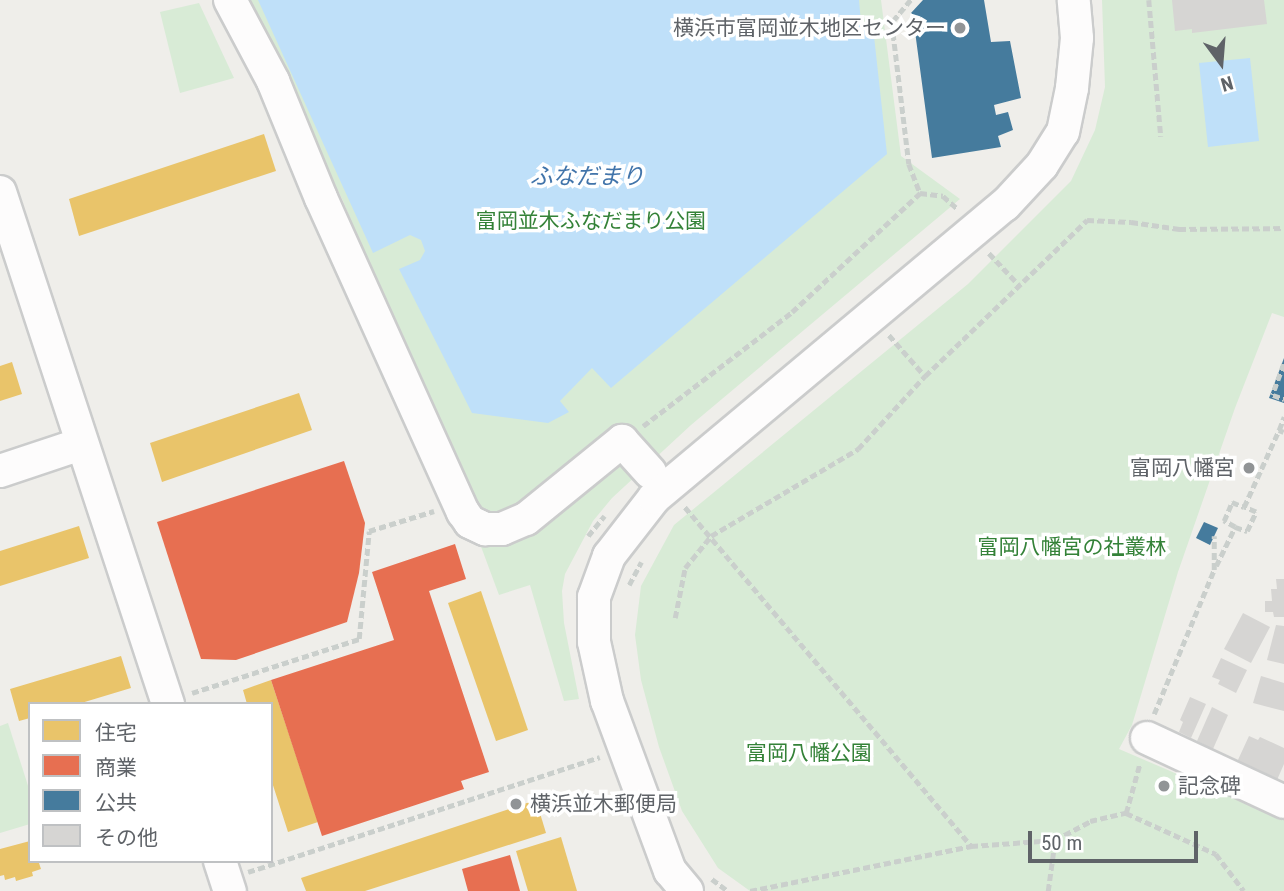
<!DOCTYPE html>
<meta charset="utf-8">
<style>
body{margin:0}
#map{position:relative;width:1284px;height:891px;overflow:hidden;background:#efeeea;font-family:"Roboto Condensed","Noto Sans JP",sans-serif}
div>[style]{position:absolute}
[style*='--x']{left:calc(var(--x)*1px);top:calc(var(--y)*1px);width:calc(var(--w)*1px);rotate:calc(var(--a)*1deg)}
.green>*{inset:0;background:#d8ebd6}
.water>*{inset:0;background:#bfe0f9}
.homes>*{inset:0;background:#e9c46a}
.shops>*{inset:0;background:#e76f51}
.public>*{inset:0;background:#457b9d}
.building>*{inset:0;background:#d6d5d3}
.path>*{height:4.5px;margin-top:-2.25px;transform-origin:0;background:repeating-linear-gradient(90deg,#cacfcc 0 7px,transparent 0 10.5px)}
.roads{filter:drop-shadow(2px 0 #cbcccc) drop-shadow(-2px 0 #cbcccc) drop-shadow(0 2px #cbcccc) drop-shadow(0 -2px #cbcccc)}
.minor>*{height:32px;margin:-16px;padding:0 16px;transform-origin:16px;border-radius:16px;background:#fdfcfc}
.dots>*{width:19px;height:19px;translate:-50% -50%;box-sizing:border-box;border:4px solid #fff;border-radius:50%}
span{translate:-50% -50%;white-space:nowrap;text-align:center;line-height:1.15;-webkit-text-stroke:7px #fff;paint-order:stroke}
.poi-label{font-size:21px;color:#5f6368}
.right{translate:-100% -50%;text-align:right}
.left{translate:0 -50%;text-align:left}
.park-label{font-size:21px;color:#348238}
.water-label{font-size:23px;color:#4174aa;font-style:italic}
.legend{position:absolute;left:28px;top:702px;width:245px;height:161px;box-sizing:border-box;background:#fff;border:2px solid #bfc1c3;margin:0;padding:9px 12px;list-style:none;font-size:21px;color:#5f6368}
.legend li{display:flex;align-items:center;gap:14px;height:35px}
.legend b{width:35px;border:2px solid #bfc1c3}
.north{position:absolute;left:1186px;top:28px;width:70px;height:70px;-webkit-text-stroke:5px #fff;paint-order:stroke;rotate:164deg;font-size:19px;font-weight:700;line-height:28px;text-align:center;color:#5f6368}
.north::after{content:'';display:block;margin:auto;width:24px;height:32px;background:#5f6368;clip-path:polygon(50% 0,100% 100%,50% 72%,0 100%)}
.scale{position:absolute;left:1028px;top:831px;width:170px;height:32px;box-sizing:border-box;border:4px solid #5f6368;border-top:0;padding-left:9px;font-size:21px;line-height:24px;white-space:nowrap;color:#5f6368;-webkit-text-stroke:5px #fff;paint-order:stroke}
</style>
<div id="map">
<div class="green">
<div style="clip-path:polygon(247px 0,881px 0,901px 156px,960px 199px,691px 425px,612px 498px,593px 521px,565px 574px,562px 591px,564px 623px,579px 699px,564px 701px,530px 585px,499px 595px,447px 455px,343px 201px)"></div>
<div style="clip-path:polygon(1102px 0,1284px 0,1284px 317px,1272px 313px,1235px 408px,1178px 572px,1132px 725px,1119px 749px,1284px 820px,1284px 891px,750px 891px,718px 868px,682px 811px,659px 747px,641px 680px,635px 635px,641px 586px,674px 525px,968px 284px,1071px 181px,1095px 130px,1105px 87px)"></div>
<div style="clip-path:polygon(199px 3px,234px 78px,180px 93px,160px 12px)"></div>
<div style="clip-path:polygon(8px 723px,30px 792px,30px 824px,0 833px,0 726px)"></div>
</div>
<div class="water">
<div style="clip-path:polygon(258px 0,859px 0,861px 23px,873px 27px,887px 154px,611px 388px,592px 368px,560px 401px,569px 412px,548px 423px,472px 413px,399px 269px,420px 260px,425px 251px,421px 240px,410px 235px,373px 253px)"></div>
<div style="clip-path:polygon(1250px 58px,1259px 141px,1208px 147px,1199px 63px)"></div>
</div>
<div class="homes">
<div style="clip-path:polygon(264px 134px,276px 171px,79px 236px,69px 199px)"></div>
<div style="clip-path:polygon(12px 362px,22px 394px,0 401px,0 366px)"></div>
<div style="clip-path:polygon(299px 393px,312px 430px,162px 482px,150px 443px)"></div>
<div style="clip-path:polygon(79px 526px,89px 558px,0 586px,0 551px)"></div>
<div style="clip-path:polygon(481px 591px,528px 730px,496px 741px,448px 603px)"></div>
<div style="clip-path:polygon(121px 656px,131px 688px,78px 704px,30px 704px,30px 718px,19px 721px,10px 689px)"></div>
<div style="clip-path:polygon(271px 680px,318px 822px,288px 832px,271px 779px,271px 704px,247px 704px,243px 690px)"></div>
<div style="clip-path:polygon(536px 800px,546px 833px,365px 891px,306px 891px,301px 878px)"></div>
<div style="clip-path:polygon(561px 837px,577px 891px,528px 891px,516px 851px)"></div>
<div style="clip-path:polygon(30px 841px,30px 861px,44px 861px,39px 863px,41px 869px,32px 872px,33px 876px,16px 881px,15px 877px,5px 880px,4px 875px,0 876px,0 849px)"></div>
</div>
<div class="shops">
<div style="clip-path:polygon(344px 461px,365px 523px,359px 573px,347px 622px,236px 660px,201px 659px,157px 522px)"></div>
<div style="clip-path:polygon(455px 544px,466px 579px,429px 591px,489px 772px,461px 781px,464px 789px,322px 836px,271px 680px,394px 640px,372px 572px)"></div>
<div style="clip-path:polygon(510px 855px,520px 891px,468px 891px,462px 869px)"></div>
</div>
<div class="public">
<div style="clip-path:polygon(923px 0,984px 0,991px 42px,1010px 41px,1021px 98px,994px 105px,996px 115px,1008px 112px,1013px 130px,998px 136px,1001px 147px,932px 158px,914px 24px,917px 18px,911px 13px)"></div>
<div style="clip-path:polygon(1284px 358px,1284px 403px,1269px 398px)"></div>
<div style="clip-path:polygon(1204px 522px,1218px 528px,1210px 545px,1196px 538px)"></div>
</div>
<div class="building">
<div style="clip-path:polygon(1172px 0,1264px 0,1267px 24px,1192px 33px,1192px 29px,1175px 31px)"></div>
<div style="clip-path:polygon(1276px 579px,1284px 579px,1284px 617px,1274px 617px,1273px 612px,1265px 612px,1265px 601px,1272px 601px,1271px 589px,1277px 589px)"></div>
<div style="clip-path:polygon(1243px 613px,1270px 627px,1251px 663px,1224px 649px)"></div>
<div style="clip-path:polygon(1276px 625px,1284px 626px,1284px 664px,1267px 660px)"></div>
<div style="clip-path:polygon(1221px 658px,1247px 670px,1236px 693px,1218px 684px,1220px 680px,1212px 677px)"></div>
<div style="clip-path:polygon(1261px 676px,1284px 683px,1284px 711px,1253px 703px)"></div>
<div style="clip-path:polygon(1190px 697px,1206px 704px,1191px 738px,1179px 732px,1183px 722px,1180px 720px)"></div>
<div style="clip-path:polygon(1212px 707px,1228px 715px,1213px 749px,1197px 741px)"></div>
<div style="clip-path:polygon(1249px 736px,1258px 740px,1260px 737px,1284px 748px,1284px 764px,1277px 780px,1237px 762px)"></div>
</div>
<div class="path">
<div style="--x:911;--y:0;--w:30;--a:130"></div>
<div style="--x:892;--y:23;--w:142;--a:83.1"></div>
<div style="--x:909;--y:164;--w:31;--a:69"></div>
<div style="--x:1149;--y:0;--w:137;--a:85"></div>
<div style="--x:989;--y:253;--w:44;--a:46.8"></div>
<div style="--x:889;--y:335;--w:55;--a:48.7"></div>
<div style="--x:1284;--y:364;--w:33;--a:110"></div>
<div style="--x:1273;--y:395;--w:12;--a:20"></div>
<div style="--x:643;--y:426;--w:188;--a:-37.4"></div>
<div style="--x:792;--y:312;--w:175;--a:-42.9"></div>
<div style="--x:920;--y:193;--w:23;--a:7"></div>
<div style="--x:943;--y:196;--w:20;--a:41"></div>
<div style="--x:1279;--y:430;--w:14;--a:-69"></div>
<div style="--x:685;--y:507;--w:444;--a:49.8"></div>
<div style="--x:1235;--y:527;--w:13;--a:-151"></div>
<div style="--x:1224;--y:521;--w:21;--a:-67"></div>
<div style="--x:1232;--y:502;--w:13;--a:23"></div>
<div style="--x:588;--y:536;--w:26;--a:-51"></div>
<div style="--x:1216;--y:566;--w:43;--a:-64"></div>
<div style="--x:1235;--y:527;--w:13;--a:18"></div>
<div style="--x:1247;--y:531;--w:21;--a:-65"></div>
<div style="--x:1256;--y:512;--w:13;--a:-157"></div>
<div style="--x:1244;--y:507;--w:85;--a:-65.6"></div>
<div style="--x:1279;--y:430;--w:5;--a:22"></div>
<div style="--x:629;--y:585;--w:26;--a:-62"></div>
<div style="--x:675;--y:618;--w:51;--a:-78.7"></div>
<div style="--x:685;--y:568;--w:41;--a:-50.9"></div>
<div style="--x:711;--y:536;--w:171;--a:-30.6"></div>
<div style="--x:858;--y:449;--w:99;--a:-47.5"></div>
<div style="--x:925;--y:376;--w:225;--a:-43.9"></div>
<div style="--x:1087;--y:220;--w:44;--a:2.6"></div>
<div style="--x:1131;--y:222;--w:49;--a:8.3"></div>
<div style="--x:1179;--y:229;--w:105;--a:-0.5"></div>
<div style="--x:192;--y:693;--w:176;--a:-17.9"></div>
<div style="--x:359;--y:639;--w:108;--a:-84.7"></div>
<div style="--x:369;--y:531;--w:68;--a:-17.1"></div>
<div style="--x:1154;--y:714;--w:156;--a:-67.4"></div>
<div style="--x:1214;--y:570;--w:34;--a:-90"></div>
<div style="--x:1126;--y:813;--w:52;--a:-74.4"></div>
<div style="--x:248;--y:872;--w:370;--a:-18.1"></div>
<div style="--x:712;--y:879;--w:20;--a:37"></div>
<div style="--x:750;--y:891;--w:226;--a:-11.5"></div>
<div style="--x:971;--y:846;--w:84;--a:-4.1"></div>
<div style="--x:1048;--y:891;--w:51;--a:-82.2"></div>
<div style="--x:1055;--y:840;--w:40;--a:-28"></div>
<div style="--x:1090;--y:821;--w:37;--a:-13"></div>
<div style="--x:1126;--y:813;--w:99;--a:24.5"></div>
<div style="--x:1216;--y:854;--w:46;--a:52.9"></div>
</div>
<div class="roads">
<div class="minor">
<div style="--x:230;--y:0;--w:92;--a:62"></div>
<div style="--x:273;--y:81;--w:126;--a:67.7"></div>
<div style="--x:321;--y:198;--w:345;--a:65.7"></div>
<div style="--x:463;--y:512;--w:12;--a:55"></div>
<div style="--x:470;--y:522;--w:17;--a:25"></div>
<div style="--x:0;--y:192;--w:539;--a:71.83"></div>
<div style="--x:0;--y:471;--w:85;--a:-18.4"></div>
<div style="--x:470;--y:522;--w:17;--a:25"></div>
<div style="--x:485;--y:529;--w:17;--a:0"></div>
<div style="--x:502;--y:529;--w:26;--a:-23"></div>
<div style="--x:526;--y:519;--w:124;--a:-39.1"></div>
<div style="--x:622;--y:441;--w:42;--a:47.9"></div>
<div style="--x:1147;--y:738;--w:151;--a:25"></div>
<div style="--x:220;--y:861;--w:32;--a:72"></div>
<div style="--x:687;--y:891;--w:26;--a:-130"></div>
<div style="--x:670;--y:871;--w:181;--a:-110.3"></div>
<div style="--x:607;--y:701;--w:60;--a:-102.4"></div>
<div style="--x:594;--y:642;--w:45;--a:-90"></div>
<div style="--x:594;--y:597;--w:44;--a:-69.9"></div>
<div style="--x:609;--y:556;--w:73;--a:-52.2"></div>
<div style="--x:654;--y:498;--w:457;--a:-39.9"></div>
<div style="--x:1005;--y:205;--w:54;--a:-47.2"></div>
<div style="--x:1042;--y:165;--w:39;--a:-58"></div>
<div style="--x:1063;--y:132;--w:45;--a:-78.4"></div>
<div style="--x:1072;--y:88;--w:50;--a:-84.3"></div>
<div style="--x:1077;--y:38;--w:38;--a:-95"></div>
</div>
</div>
<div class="dots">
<div style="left:960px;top:28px;background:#919496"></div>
<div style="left:1249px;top:468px;background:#919496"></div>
<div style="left:1164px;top:786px;background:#919496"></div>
<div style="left:516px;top:804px;background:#919496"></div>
</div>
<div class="poi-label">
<span class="right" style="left:946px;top:28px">横浜市富岡並木地区センター</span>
<span class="right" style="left:1235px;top:468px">富岡八幡宮</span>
<span class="left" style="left:1178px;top:786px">記念碑</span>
<span class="left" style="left:530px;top:804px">横浜並木郵便局</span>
</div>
<div class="park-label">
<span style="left:591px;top:221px">富岡並木ふなだまり公園</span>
<span style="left:1072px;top:547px">富岡八幡宮の社叢林</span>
<span style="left:809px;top:753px">富岡八幡公園</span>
</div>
<div class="water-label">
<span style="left:587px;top:177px">ふなだまり</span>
</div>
<ul class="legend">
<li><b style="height:19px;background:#e9c46a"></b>住宅</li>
<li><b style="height:19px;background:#e76f51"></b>商業</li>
<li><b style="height:19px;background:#457b9d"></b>公共</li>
<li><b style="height:19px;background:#d6d5d3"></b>その他</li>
</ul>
<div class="north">N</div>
<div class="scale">50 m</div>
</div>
